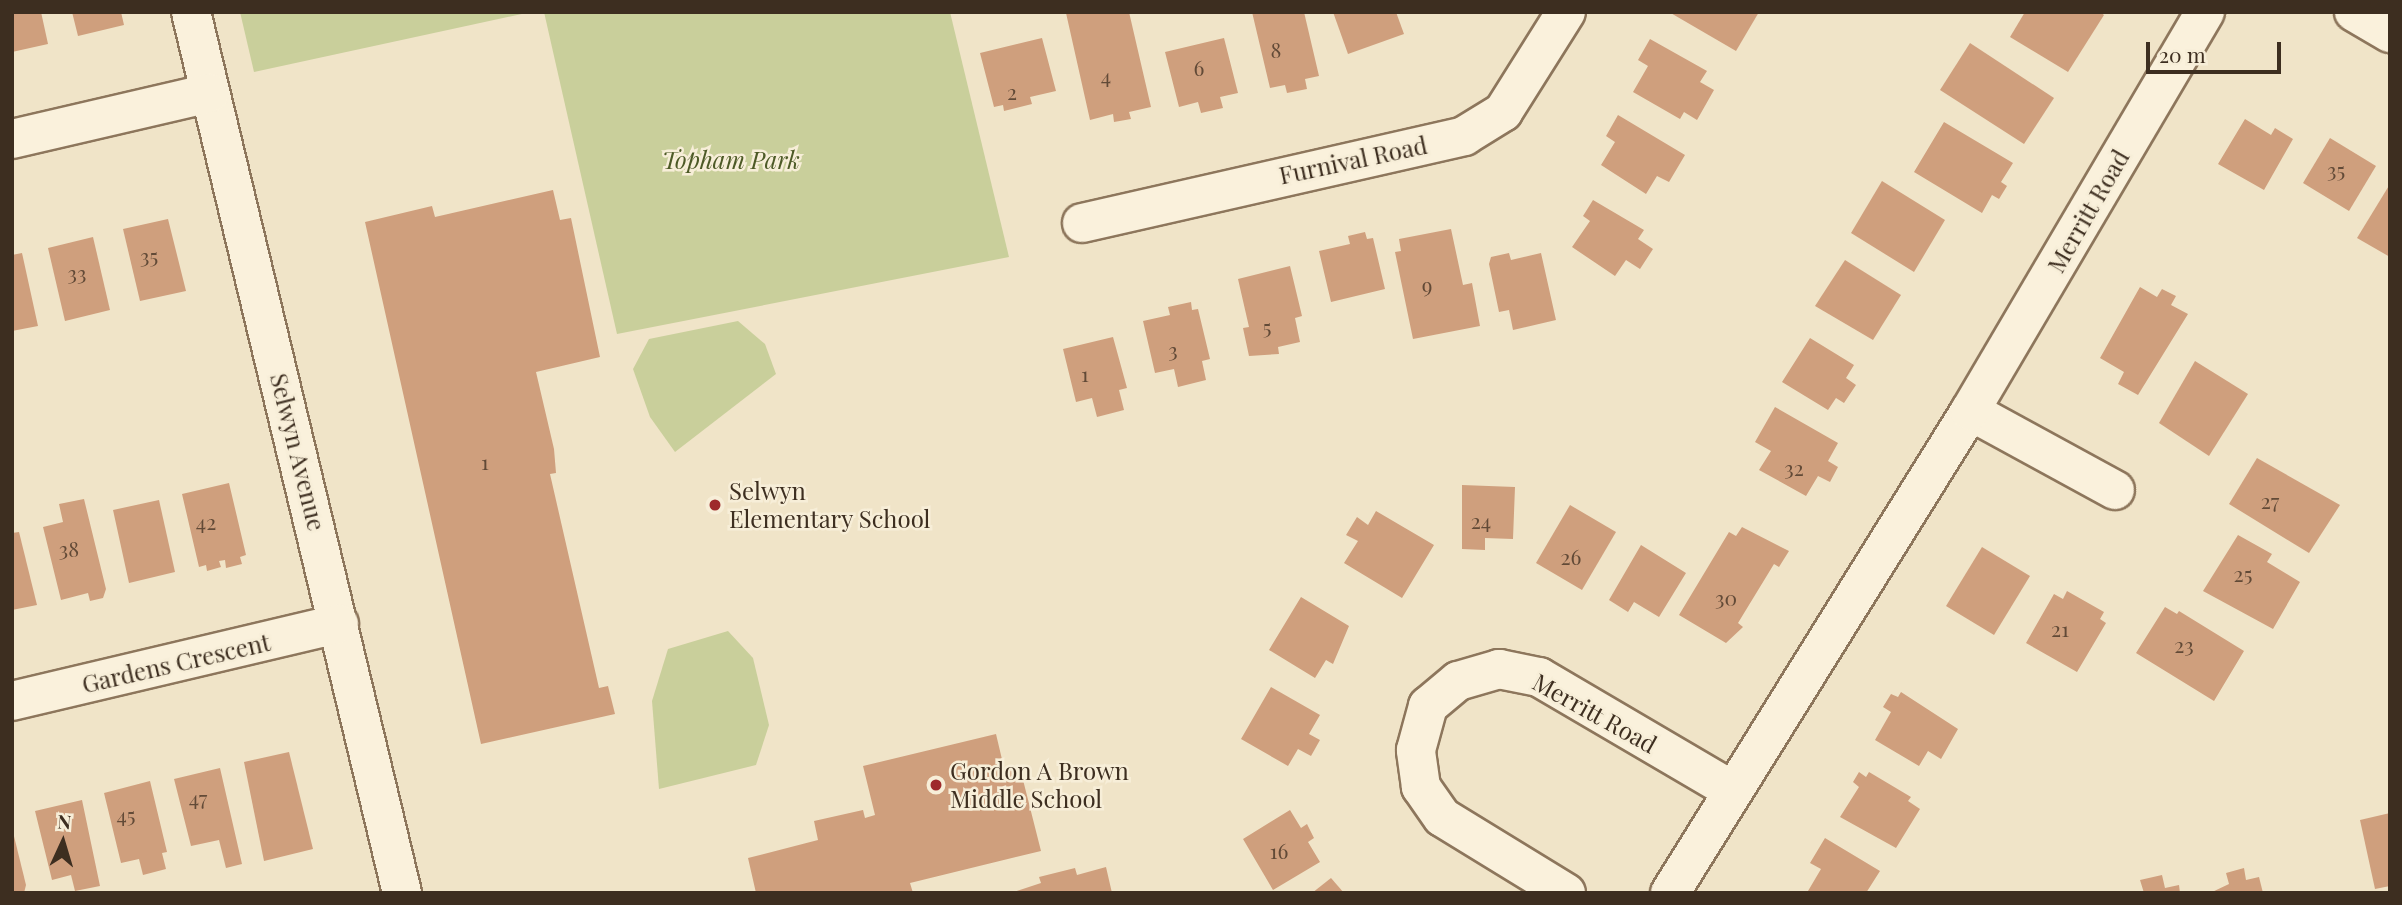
<!DOCTYPE html>
<style>
body{margin:0}
#map{position:relative;width:2402px;height:905px;overflow:hidden;background:#f0e4c8;font-family:"Playfair Display",serif}
div>[style]{position:absolute}
[style*='--x']{left:calc(var(--x)*1px);top:calc(var(--y)*1px);width:calc(var(--w)*1px);rotate:calc(var(--a)*1deg)}
.green>*{inset:0;background:#c9cf9b}
.building>*{inset:0;background:#cf9f7d}
.roads{filter:drop-shadow(2px 0 #8d765c) drop-shadow(-2px 0 #8d765c) drop-shadow(0 2px #8d765c) drop-shadow(0 -2px #8d765c)}
.street>*{height:38px;margin:-19px;padding:0 19px;transform-origin:19px;border-radius:19px;background:#faf1dc}
.dots>*{width:19px;height:19px;translate:-50% -50%;box-sizing:border-box;border:4px solid #f7eed8;border-radius:50%}
span{translate:-50% -50%;white-space:nowrap;text-align:center;line-height:1.15;-webkit-text-stroke:5px #f7eed8;paint-order:stroke}
.number-label{font-size:21px;color:#624a37}
.number-label span{-webkit-text-stroke-width:0}
.park-label{font-size:24px;color:#4d5a26;font-style:italic}
.street-label{font-size:24px;color:#3d2e20}
.poi-label{font-size:24px;color:#3d2e20}
.left{translate:0 -50%;text-align:left}
.frame{position:absolute;inset:0;border:14px solid #3d2e20;pointer-events:none}
.north{position:absolute;left:28px;top:807px;width:70px;height:70px;-webkit-text-stroke:5px #f7eed8;paint-order:stroke;rotate:4deg;font-size:19px;font-weight:700;line-height:28px;text-align:center;color:#3d2e20}
.north::after{content:'';display:block;margin:auto;width:24px;height:32px;background:#3d2e20;clip-path:polygon(50% 0,100% 100%,50% 72%,0 100%)}
.scale{position:absolute;left:2146px;top:42px;width:135px;height:32px;box-sizing:border-box;border:4px solid #3d2e20;border-top:0;padding-left:9px;font-size:21px;line-height:24px;white-space:nowrap;color:#3d2e20;-webkit-text-stroke:5px #f7eed8;paint-order:stroke}
</style>
<div id="map">
<div class="green">
<div style="clip-path:polygon(240px 12px,531px 12px,254px 72px)"></div>
<div style="clip-path:polygon(544px 12px,950px 12px,1009px 257px,617px 334px)"></div>
<div style="clip-path:polygon(738px 321px,765px 344px,776px 374px,675px 452px,650px 417px,633px 369px,649px 339px)"></div>
<div style="clip-path:polygon(728px 631px,753px 658px,769px 725px,756px 765px,659px 789px,652px 701px,668px 649px)"></div>
</div>
<div class="building">
<div style="clip-path:polygon(12px 12px,41px 12px,48px 44px,12px 52px)"></div>
<div style="clip-path:polygon(72px 12px,121px 12px,124px 25px,78px 36px)"></div>
<div style="clip-path:polygon(1129px 12px,1151px 107px,1129px 112px,1131px 119px,1114px 122px,1113px 114px,1090px 120px,1066px 13px)"></div>
<div style="clip-path:polygon(1252px 12px,1304px 12px,1319px 76px,1305px 79px,1307px 89px,1287px 93px,1285px 85px,1270px 88px)"></div>
<div style="clip-path:polygon(1333px 12px,1396px 12px,1404px 34px,1348px 54px)"></div>
<div style="clip-path:polygon(1669px 12px,1759px 12px,1736px 51px)"></div>
<div style="clip-path:polygon(2025px 12px,2100px 12px,2104px 15px,2068px 72px,2010px 37px)"></div>
<div style="clip-path:polygon(1042px 38px,1056px 91px,1030px 97px,1032px 104px,1004px 111px,1003px 105px,994px 107px,980px 53px)"></div>
<div style="clip-path:polygon(1224px 38px,1238px 93px,1220px 97px,1223px 108px,1201px 113px,1198px 102px,1179px 107px,1165px 52px)"></div>
<div style="clip-path:polygon(1650px 39px,1707px 71px,1700px 82px,1714px 90px,1697px 120px,1684px 112px,1680px 119px,1633px 92px,1648px 66px,1638px 60px)"></div>
<div style="clip-path:polygon(1970px 43px,2054px 98px,2024px 144px,1940px 90px)"></div>
<div style="clip-path:polygon(1618px 115px,1685px 155px,1669px 182px,1657px 176px,1646px 194px,1601px 165px,1615px 142px,1606px 136px)"></div>
<div style="clip-path:polygon(2245px 119px,2271px 135px,2275px 128px,2293px 139px,2264px 190px,2218px 164px)"></div>
<div style="clip-path:polygon(1944px 122px,2013px 163px,2001px 182px,2007px 186px,1999px 199px,1992px 195px,1982px 213px,1914px 172px)"></div>
<div style="clip-path:polygon(2330px 138px,2376px 166px,2349px 211px,2303px 183px)"></div>
<div style="clip-path:polygon(1882px 181px,1945px 220px,1914px 272px,1851px 233px)"></div>
<div style="clip-path:polygon(2390px 184px,2390px 257px,2357px 238px)"></div>
<div style="clip-path:polygon(553px 190px,560px 220px,571px 218px,600px 357px,536px 372px,554px 449px,556px 473px,550px 474px,599px 688px,608px 686px,615px 714px,481px 744px,365px 222px,432px 206px,435px 217px)"></div>
<div style="clip-path:polygon(1593px 200px,1644px 230px,1638px 239px,1653px 249px,1640px 269px,1626px 260px,1615px 276px,1572px 247px,1590px 221px,1583px 216px)"></div>
<div style="clip-path:polygon(168px 219px,186px 291px,140px 301px,123px 229px)"></div>
<div style="clip-path:polygon(1451px 229px,1463px 285px,1472px 283px,1480px 326px,1413px 339px,1395px 252px,1401px 251px,1399px 239px)"></div>
<div style="clip-path:polygon(1365px 232px,1367px 239px,1373px 238px,1385px 289px,1331px 302px,1319px 251px,1350px 244px,1348px 236px)"></div>
<div style="clip-path:polygon(93px 237px,110px 310px,65px 321px,48px 248px)"></div>
<div style="clip-path:polygon(22px 253px,38px 326px,12px 331px,12px 255px)"></div>
<div style="clip-path:polygon(1509px 253px,1511px 260px,1541px 253px,1556px 320px,1513px 330px,1509px 310px,1499px 312px,1489px 264px,1491px 257px)"></div>
<div style="clip-path:polygon(1845px 260px,1901px 295px,1873px 340px,1815px 306px)"></div>
<div style="clip-path:polygon(1290px 266px,1302px 316px,1295px 318px,1300px 342px,1278px 347px,1279px 354px,1249px 356px,1243px 328px,1249px 327px,1238px 279px)"></div>
<div style="clip-path:polygon(2140px 287px,2157px 297px,2162px 289px,2176px 296px,2171px 305px,2188px 314px,2138px 395px,2118px 384px,2124px 372px,2100px 358px)"></div>
<div style="clip-path:polygon(1191px 302px,1192px 310px,1198px 309px,1210px 359px,1202px 361px,1206px 380px,1178px 387px,1174px 369px,1155px 373px,1143px 321px,1170px 315px,1168px 307px)"></div>
<div style="clip-path:polygon(1113px 337px,1127px 388px,1119px 390px,1124px 410px,1097px 417px,1092px 398px,1076px 402px,1063px 349px)"></div>
<div style="clip-path:polygon(1810px 338px,1854px 365px,1846px 378px,1856px 385px,1844px 403px,1836px 398px,1828px 410px,1782px 382px)"></div>
<div style="clip-path:polygon(2195px 361px,2248px 394px,2209px 456px,2159px 423px)"></div>
<div style="clip-path:polygon(1775px 407px,1838px 443px,1828px 461px,1838px 467px,1830px 482px,1818px 476px,1806px 496px,1759px 470px,1771px 451px,1755px 442px)"></div>
<div style="clip-path:polygon(2257px 458px,2340px 505px,2309px 553px,2229px 504px)"></div>
<div style="clip-path:polygon(229px 483px,246px 555px,240px 557px,242px 564px,226px 568px,225px 560px,219px 561px,221px 567px,207px 571px,206px 565px,199px 567px,182px 494px)"></div>
<div style="clip-path:polygon(1462px 485px,1515px 487px,1513px 539px,1485px 538px,1485px 550px,1462px 549px)"></div>
<div style="clip-path:polygon(84px 499px,106px 589px,103px 598px,90px 601px,88px 593px,61px 600px,43px 527px,63px 522px,59px 504px)"></div>
<div style="clip-path:polygon(159px 500px,175px 572px,129px 583px,113px 510px)"></div>
<div style="clip-path:polygon(1570px 505px,1616px 532px,1582px 590px,1536px 563px)"></div>
<div style="clip-path:polygon(1376px 511px,1434px 545px,1402px 598px,1344px 563px,1358px 541px,1346px 535px,1357px 517px,1368px 525px)"></div>
<div style="clip-path:polygon(1742px 527px,1789px 551px,1779px 567px,1774px 564px,1738px 623px,1743px 627px,1726px 643px,1679px 615px,1729px 532px,1736px 536px)"></div>
<div style="clip-path:polygon(19px 532px,37px 605px,12px 610px,12px 533px)"></div>
<div style="clip-path:polygon(2238px 535px,2272px 554px,2267px 562px,2300px 582px,2273px 629px,2203px 591px)"></div>
<div style="clip-path:polygon(1641px 545px,1686px 573px,1659px 617px,1634px 602px,1628px 612px,1609px 600px)"></div>
<div style="clip-path:polygon(1982px 547px,2030px 576px,1994px 635px,1946px 606px)"></div>
<div style="clip-path:polygon(2067px 591px,2104px 612px,2100px 619px,2106px 623px,2077px 672px,2026px 643px,2054px 594px,2063px 599px)"></div>
<div style="clip-path:polygon(1301px 597px,1349px 626px,1333px 664px,1326px 660px,1315px 678px,1269px 650px)"></div>
<div style="clip-path:polygon(2165px 607px,2177px 614px,2179px 611px,2244px 651px,2214px 701px,2136px 653px)"></div>
<div style="clip-path:polygon(1271px 687px,1320px 715px,1309px 734px,1320px 740px,1311px 756px,1298px 749px,1288px 766px,1241px 739px)"></div>
<div style="clip-path:polygon(1901px 692px,1958px 729px,1941px 759px,1928px 751px,1919px 766px,1875px 740px,1891px 712px,1883px 707px,1891px 694px,1898px 697px)"></div>
<div style="clip-path:polygon(996px 734px,1005px 772px,1020px 768px,1041px 851px,910px 883px,913px 893px,756px 893px,748px 858px,818px 840px,814px 821px,863px 810px,865px 818px,875px 815px,863px 766px)"></div>
<div style="clip-path:polygon(289px 752px,313px 849px,264px 861px,244px 762px)"></div>
<div style="clip-path:polygon(220px 768px,242px 864px,226px 868px,219px 840px,191px 846px,174px 779px)"></div>
<div style="clip-path:polygon(1859px 772px,1866px 777px,1869px 772px,1911px 797px,1908px 801px,1920px 809px,1896px 848px,1840px 817px,1859px 787px,1853px 782px)"></div>
<div style="clip-path:polygon(150px 781px,167px 852px,162px 853px,166px 869px,143px 875px,139px 859px,121px 863px,104px 793px)"></div>
<div style="clip-path:polygon(82px 800px,100px 886px,75px 891px,71px 875px,52px 880px,35px 811px)"></div>
<div style="clip-path:polygon(1290px 810px,1301px 828px,1307px 824px,1314px 838px,1308px 842px,1320px 862px,1273px 890px,1243px 839px)"></div>
<div style="clip-path:polygon(2390px 813px,2390px 886px,2375px 889px,2360px 820px)"></div>
<div style="clip-path:polygon(12px 828px,26px 885px,24px 893px,12px 893px)"></div>
<div style="clip-path:polygon(1825px 838px,1880px 871px,1866px 893px,1808px 891px,1821px 869px,1810px 863px)"></div>
<div style="clip-path:polygon(1106px 867px,1112px 893px,1011px 893px,1041px 883px,1039px 877px,1075px 868px,1077px 875px)"></div>
<div style="clip-path:polygon(2244px 868px,2246px 880px,2259px 877px,2263px 893px,2210px 893px,2229px 884px,2226px 873px)"></div>
<div style="clip-path:polygon(2162px 875px,2165px 888px,2179px 885px,2180px 893px,2144px 893px,2140px 880px)"></div>
<div style="clip-path:polygon(1331px 878px,1344px 893px,1312px 893px)"></div>
</div>
<div class="roads">
<div class="street">
<div style="--x:191;--y:12;--w:906;--a:76.53"></div>
<div style="--x:2354;--y:12;--w:42;--a:30.3"></div>
<div style="--x:12;--y:139;--w:203;--a:-13.1"></div>
<div style="--x:1082;--y:223;--w:392;--a:-12.8"></div>
<div style="--x:1464;--y:136;--w:46;--a:-31.6"></div>
<div style="--x:1503;--y:112;--w:118;--a:-57.8"></div>
<div style="--x:1970;--y:411;--w:165;--a:28.6"></div>
<div style="--x:12;--y:701;--w:336;--a:-13.3"></div>
<div style="--x:1566;--y:893;--w:145;--a:-148.5"></div>
<div style="--x:1442;--y:817;--w:37;--a:-125"></div>
<div style="--x:1421;--y:787;--w:37;--a:-98"></div>
<div style="--x:1416;--y:750;--w:46;--a:-74.7"></div>
<div style="--x:1428;--y:706;--w:39;--a:-40"></div>
<div style="--x:1458;--y:681;--w:43;--a:-16.3"></div>
<div style="--x:1499;--y:669;--w:41;--a:11.3"></div>
<div style="--x:1539;--y:677;--w:225;--a:30.4"></div>
<div style="--x:1670;--y:893;--w:568;--a:-58.1"></div>
<div style="--x:1970;--y:411;--w:463;--a:-59.5"></div>
</div>
</div>
<div class="dots">
<div style="left:715px;top:505px;background:#9e2a2b"></div>
<div style="left:936px;top:785px;background:#9e2a2b"></div>
</div>
<div class="number-label">
<span style="left:1276px;top:49px">8</span>
<span style="left:1199px;top:67px">6</span>
<span style="left:1106px;top:75px">4</span>
<span style="left:1012px;top:91px">2</span>
<span style="left:2336px;top:169px">35</span>
<span style="left:149px;top:255px">35</span>
<span style="left:77px;top:272px">33</span>
<span style="left:1427px;top:284px">9</span>
<span style="left:1267px;top:326px">5</span>
<span style="left:1173px;top:349px">3</span>
<span style="left:1085px;top:373px">1</span>
<span style="left:485px;top:461px">1</span>
<span style="left:1794px;top:467px">32</span>
<span style="left:2270px;top:500px">27</span>
<span style="left:1481px;top:520px">24</span>
<span style="left:206px;top:521px">42</span>
<span style="left:69px;top:548px">38</span>
<span style="left:1571px;top:556px">26</span>
<span style="left:2243px;top:573px">25</span>
<span style="left:1726px;top:597px">30</span>
<span style="left:2060px;top:628px">21</span>
<span style="left:2184px;top:644px">23</span>
<span style="left:198px;top:797px">47</span>
<span style="left:126px;top:814px">45</span>
<span style="left:1279px;top:850px">16</span>
</div>
<div class="park-label">
<span style="left:731px;top:160px">Topham Park</span>
</div>
<div class="street-label">
<span style="left:1353px;top:160px;rotate:-12deg">Furnival Road</span>
<span style="left:2088px;top:211px;rotate:-60deg">Merritt Road</span>
<span style="left:298px;top:452px;rotate:76deg">Selwyn Avenue</span>
<span style="left:176px;top:663px;rotate:-13deg">Gardens Crescent</span>
<span style="left:1595px;top:713px;rotate:29deg">Merritt Road</span>
</div>
<div class="poi-label">
<span class="left" style="left:729px;top:505px">Selwyn<br>Elementary School</span>
<span class="left" style="left:950px;top:785px">Gordon A Brown<br>Middle School</span>
</div>
<div class="frame"></div>
<div class="north">N</div>
<div class="scale">20 m</div>
</div>
